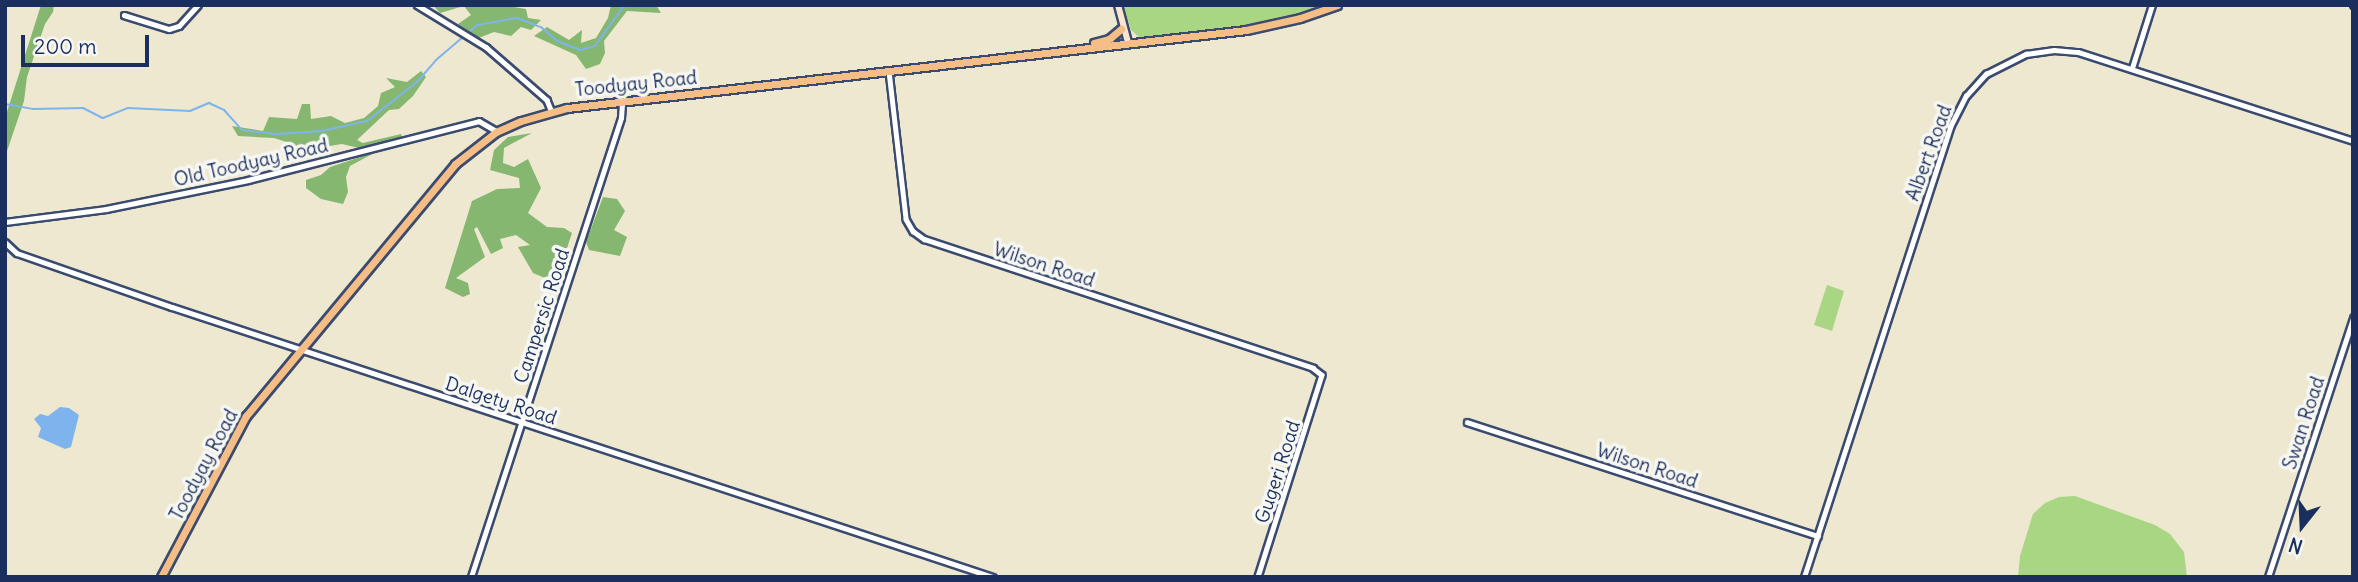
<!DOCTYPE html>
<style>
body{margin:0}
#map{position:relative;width:2358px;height:582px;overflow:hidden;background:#ede8cf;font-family:Delius,sans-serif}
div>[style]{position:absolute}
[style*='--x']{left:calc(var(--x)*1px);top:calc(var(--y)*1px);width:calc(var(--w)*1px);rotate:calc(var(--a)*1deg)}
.green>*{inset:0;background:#a8d683}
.forest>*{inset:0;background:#86b771}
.water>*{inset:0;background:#7eb4ed}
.stream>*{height:2px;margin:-1px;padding:0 1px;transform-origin:1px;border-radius:1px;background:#7eb4ed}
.roads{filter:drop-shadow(2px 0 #3a4b6f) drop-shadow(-2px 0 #3a4b6f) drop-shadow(0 2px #3a4b6f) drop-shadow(0 -2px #3a4b6f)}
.minor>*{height:4.5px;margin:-2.25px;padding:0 2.25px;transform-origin:2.25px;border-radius:2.25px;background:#fff}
.secondary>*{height:6px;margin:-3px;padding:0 3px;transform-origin:3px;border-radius:3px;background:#fbe5cf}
.primary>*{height:7px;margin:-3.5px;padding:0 3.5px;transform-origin:3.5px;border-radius:3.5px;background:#f6be87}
.rail>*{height:4.5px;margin-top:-2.25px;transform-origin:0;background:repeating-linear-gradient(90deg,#f6f6f2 0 5px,#1b2f5e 0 10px);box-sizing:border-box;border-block:2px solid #1b2f5e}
span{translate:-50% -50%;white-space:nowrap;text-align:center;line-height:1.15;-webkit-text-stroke:7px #f6f6f2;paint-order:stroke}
.street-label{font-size:19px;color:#1b2f5e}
.frame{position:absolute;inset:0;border:7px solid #1b2f5e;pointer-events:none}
.north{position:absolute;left:2267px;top:491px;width:70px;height:70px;-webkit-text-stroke:5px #f6f6f2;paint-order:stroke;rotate:198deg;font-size:19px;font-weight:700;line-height:28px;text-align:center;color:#1b2f5e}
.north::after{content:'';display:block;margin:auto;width:24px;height:32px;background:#1b2f5e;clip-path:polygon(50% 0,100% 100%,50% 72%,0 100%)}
.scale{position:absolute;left:21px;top:35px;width:128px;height:32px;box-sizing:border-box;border:4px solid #1b2f5e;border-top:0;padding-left:9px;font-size:21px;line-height:24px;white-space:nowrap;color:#1b2f5e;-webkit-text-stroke:5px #f6f6f2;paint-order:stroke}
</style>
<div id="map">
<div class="green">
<div style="clip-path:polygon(1123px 5px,1337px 5px,1276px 24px,1152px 40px,1140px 38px,1131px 30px)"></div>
<div style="clip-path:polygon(1827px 285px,1844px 291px,1832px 331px,1814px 325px)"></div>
<div style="clip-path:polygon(2075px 496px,2155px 525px,2170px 534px,2184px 552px,2187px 577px,2018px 577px,2020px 556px,2033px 514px,2045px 503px,2059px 497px)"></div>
</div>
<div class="forest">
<div style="clip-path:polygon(41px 5px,54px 5px,53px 12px,45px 24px,27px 77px,24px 101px,5px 157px,5px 118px)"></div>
<div style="clip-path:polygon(433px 5px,502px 5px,526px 9px,528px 18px,541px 20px,531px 30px,521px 27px,511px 36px,494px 32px,476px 39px,458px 24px,471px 15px,464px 6px,440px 13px)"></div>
<div style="clip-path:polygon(611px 5px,656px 5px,661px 13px,627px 11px,604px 41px,605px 53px,600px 64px,586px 69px,576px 55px,534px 36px,547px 27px,569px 40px,582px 30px,581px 43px,596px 38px,608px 18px)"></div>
<div style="clip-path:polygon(421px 71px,426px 77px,413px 96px,399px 109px,389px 110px,357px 140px,363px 143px,401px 134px,403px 140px,359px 148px,342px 144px,323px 147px,312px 157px,309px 151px,297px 153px,293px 144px,274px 138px,238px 136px,232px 126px,263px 131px,269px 117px,297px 119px,302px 104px,310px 104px,311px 119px,331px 116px,345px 123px,364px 118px,378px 106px,381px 93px,395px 87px,386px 78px,407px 82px)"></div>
<div style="clip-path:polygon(532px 133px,504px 148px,503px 163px,514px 167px,528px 159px,541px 188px,528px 213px,547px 227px,564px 228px,572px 233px,559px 272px,545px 278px,533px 273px,518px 247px,530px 245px,516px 235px,500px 239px,503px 248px,491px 254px,477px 227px,474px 229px,485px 257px,456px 278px,468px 283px,470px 294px,463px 297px,445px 288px,472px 201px,497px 189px,520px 188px,519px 178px,490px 170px,494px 150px,508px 137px)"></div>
<div style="clip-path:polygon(376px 152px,350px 166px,346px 177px,348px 192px,343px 204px,321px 199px,306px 188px,306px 180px,321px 175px,330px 167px)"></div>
<div style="clip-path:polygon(603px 197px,617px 199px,625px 211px,614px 230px,627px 237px,620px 256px,589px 250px,586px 242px)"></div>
</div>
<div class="water">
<div style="clip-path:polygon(60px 407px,69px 408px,79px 415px,71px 447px,65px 449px,38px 437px,41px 428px,34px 419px,40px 414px,48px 416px)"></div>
</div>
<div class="stream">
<div style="--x:667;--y:5;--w:10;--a:0"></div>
<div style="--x:1366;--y:5;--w:6;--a:0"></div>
<div style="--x:5;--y:104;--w:28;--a:10"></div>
<div style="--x:33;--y:109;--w:50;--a:-1.1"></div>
<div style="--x:83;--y:108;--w:22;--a:27"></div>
<div style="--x:103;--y:118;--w:27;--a:-22"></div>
<div style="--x:128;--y:108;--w:62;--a:2.8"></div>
<div style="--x:190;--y:111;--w:21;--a:-23"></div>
<div style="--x:209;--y:103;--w:17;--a:25"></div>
<div style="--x:224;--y:110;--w:27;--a:48"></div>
<div style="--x:242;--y:130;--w:35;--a:7"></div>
<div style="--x:277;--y:134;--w:45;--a:-3.8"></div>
<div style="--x:322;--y:131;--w:46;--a:-12.5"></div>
<div style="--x:367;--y:121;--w:63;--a:-38"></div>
<div style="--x:417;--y:82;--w:29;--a:-49"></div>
<div style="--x:436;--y:60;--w:54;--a:-40.5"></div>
<div style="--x:477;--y:25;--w:41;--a:-9.9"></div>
<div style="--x:517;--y:18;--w:26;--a:21"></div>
<div style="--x:541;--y:27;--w:21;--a:41"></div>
<div style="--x:557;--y:41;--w:25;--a:21"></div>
<div style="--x:580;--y:50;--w:16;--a:-15"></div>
<div style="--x:595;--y:46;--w:48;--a:-54.3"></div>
<div style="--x:623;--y:7;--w:7;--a:-16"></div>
</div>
<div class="roads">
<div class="minor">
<div style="--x:417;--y:5;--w:81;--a:31.3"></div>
<div style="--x:486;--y:47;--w:81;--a:41"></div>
<div style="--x:547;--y:100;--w:11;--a:68"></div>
<div style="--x:124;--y:15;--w:47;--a:17.3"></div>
<div style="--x:169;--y:29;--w:10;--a:-17"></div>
<div style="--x:179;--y:26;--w:28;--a:-48"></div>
<div style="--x:2132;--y:68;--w:66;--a:-72.4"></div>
<div style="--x:889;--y:71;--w:149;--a:83.4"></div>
<div style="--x:906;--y:219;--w:14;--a:60"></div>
<div style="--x:913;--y:231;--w:14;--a:36"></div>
<div style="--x:924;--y:239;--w:410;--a:18.3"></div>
<div style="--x:1313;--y:368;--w:11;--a:38"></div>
<div style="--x:1322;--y:375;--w:212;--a:107.6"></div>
<div style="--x:5;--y:222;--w:102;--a:-7.3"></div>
<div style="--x:106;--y:209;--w:145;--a:-11.5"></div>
<div style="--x:248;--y:180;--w:238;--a:-14.3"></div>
<div style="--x:479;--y:121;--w:20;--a:30"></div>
<div style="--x:5;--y:242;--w:16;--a:43"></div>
<div style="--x:17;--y:253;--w:164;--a:19.2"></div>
<div style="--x:172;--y:307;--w:864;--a:18.2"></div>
<div style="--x:1467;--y:422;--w:369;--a:18"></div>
<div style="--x:471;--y:577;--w:483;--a:-71.9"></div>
<div style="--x:621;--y:118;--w:15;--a:-86"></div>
<div style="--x:1804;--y:577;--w:473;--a:-72"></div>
<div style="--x:1950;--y:127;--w:35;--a:-63"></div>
<div style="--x:1966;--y:96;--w:30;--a:-48"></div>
<div style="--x:1986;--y:74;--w:45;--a:-26.6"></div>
<div style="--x:2026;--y:54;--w:28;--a:-8"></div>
<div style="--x:2054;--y:50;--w:24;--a:5"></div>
<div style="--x:2078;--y:52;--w:289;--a:17.9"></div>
<div style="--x:2268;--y:577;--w:273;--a:-71.8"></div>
</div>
<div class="secondary">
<div style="--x:1118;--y:5;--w:39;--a:75"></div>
</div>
<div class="primary">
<div style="--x:1094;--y:43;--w:16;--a:-15"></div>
<div style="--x:1109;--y:39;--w:16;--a:-40"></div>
<div style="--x:161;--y:577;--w:182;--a:-62.2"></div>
<div style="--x:246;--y:416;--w:327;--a:-50.3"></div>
<div style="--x:455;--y:164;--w:52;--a:-38"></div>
<div style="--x:496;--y:132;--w:27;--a:-24"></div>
<div style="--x:521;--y:121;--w:48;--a:-15.8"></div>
<div style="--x:567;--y:108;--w:683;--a:-6.55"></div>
<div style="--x:1246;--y:30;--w:55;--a:-12.5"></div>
<div style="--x:1300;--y:18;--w:39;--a:-19"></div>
</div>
</div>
<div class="rail">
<div style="--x:2351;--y:5;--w:4;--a:63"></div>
</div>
<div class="street-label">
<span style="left:636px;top:84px;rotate:-6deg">Toodyay Road</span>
<span style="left:1929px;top:153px;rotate:-70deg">Albert Road</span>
<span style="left:251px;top:163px;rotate:-13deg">Old Toodyay Road</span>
<span style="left:1044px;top:265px;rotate:18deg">Wilson Road</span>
<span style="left:542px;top:316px;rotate:-72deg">Campersic Road</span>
<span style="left:501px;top:401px;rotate:18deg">Dalgety Road</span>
<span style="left:2304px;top:423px;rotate:-72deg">Swan Road</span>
<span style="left:204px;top:465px;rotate:-62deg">Toodyay Road</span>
<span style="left:1647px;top:466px;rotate:18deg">Wilson Road</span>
<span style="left:1278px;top:472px;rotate:-72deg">Gugeri Road</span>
</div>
<div class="frame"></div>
<div class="north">N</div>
<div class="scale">200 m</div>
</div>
